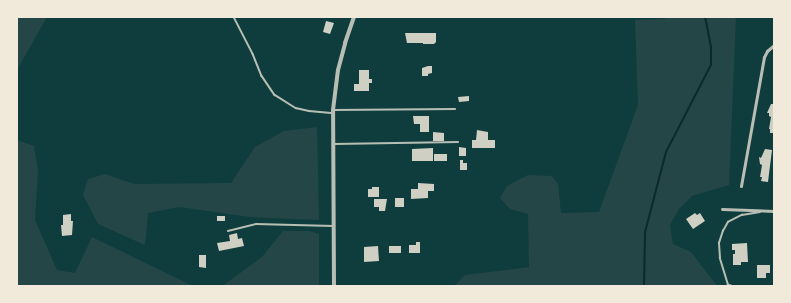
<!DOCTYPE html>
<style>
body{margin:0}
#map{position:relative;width:791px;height:303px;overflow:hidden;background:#0f3d3e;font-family:Overpass,sans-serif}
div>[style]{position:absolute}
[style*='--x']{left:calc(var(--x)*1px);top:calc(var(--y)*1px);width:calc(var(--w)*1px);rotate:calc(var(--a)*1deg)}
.green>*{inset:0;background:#244646}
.stream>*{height:2px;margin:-1px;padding:0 1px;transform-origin:1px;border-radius:1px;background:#0a2a2b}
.building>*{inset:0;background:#cfcfc3}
.service>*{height:1.5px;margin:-0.75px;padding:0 0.75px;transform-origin:0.75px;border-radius:0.75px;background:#b8beb3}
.minor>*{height:3px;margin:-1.5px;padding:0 1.5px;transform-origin:1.5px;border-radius:1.5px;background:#b8beb3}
.tertiary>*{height:4px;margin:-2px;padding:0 2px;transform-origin:2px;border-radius:2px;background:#b8beb3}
span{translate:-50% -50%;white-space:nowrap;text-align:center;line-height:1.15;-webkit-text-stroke:3px #f1e9da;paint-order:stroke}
.frame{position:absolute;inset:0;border:18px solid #f1e9da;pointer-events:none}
</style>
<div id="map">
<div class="green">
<div style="clip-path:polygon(17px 17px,47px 17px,17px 70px)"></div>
<div style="clip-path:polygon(665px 17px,736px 17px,729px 185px,692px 196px,679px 209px,670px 225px,673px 244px,691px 252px,717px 286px,454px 286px,465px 275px,529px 267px,528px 214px,510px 209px,500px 198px,507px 186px,528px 175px,552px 176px,558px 184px,561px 213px,599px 212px,638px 105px,635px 20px,665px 19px)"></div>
<div style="clip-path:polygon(317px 127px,319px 220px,250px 217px,179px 207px,148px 213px,145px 245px,98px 224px,83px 195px,88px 179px,105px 174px,134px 184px,231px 183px,255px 147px,284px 131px)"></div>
<div style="clip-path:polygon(17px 140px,34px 146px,38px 170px,35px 220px,57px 270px,75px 273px,92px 237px,193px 286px,17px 286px)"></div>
<div style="clip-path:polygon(283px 231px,309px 231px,319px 234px,319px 286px,225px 286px,225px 284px,262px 257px)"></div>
</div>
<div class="stream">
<div style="--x:644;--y:286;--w:54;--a:-88.9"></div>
<div style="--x:645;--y:232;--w:83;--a:-75.3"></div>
<div style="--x:666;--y:152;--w:98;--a:-62.7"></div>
<div style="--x:711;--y:65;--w:18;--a:-90"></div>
<div style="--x:711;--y:47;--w:31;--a:-101"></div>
</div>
<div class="building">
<div style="clip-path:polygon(326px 21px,334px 23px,330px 34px,323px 32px)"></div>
<div style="clip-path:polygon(405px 33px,436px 33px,436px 42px,434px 44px,423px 44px,423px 43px,407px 43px)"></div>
<div style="clip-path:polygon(428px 66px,432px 66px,432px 73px,428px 74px,428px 72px,428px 76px,422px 76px,422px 68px)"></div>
<div style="clip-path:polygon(359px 70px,369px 70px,369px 79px,372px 79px,372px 83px,369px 83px,369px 91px,354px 91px,354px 84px,359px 84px)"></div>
<div style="clip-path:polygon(469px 96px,469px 101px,459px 102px,458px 97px)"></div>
<div style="clip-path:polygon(771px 104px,774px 104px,774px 133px,770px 133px,770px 129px,769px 129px,771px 117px,769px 116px,769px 113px,767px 113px)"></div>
<div style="clip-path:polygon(413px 116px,429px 116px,429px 132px,420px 132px,420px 124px,414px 124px)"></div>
<div style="clip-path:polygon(477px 130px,488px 132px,488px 140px,495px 140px,495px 148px,472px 148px,472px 140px,476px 140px)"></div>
<div style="clip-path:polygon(433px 132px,444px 133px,444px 141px,433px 141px)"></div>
<div style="clip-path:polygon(459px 147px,466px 148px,466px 156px,459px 156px)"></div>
<div style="clip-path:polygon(433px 148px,433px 161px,412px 161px,412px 149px)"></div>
<div style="clip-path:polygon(765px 149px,772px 150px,768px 182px,761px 181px,762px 177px,760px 177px,762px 165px,760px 164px,759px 157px,761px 158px)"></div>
<div style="clip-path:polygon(434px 154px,447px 154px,447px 161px,434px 161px)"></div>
<div style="clip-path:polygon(460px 160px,463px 160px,463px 163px,467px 163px,467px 170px,460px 170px)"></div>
<div style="clip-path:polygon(418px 183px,434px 184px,434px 191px,428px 191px,428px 198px,411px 199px,411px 189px,418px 189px)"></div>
<div style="clip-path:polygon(372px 187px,379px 187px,379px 197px,368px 197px,368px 189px,372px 189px)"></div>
<div style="clip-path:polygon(395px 198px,404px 198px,404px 207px,395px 207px)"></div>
<div style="clip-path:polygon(374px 199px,387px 199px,385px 211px,379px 211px,379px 207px,374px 207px)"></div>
<div style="clip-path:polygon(695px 213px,697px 215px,700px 213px,705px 221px,693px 229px,686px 219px)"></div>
<div style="clip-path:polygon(71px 214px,71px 221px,73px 221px,72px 235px,62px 236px,61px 225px,63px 225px,63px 215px)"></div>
<div style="clip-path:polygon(217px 216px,225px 216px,225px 221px,217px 221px)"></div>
<div style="clip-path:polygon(237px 233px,238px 239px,242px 238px,244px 246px,219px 251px,217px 243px,230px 241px,229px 235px)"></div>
<div style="clip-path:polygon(416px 242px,420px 242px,420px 253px,409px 253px,409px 245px,416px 245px)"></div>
<div style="clip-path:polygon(747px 243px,748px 262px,741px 262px,741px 265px,733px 265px,733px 254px,735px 254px,735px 250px,732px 250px,732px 244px)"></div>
<div style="clip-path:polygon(378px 246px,379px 261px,364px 262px,364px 247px)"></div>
<div style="clip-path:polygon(389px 246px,401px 246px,401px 253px,389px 253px)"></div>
<div style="clip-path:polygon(199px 255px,206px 255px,206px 268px,199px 267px)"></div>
<div style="clip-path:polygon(757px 265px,770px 265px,770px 273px,766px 273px,766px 278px,757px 278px)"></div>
</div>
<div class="service">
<div style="--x:234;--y:17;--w:42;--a:62.8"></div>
<div style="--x:253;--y:54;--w:24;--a:68"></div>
<div style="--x:262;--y:76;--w:23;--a:56"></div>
<div style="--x:275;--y:95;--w:25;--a:32"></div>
<div style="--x:296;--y:108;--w:13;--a:13"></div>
<div style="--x:309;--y:111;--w:22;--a:5"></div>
<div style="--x:333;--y:110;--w:122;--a:-0.5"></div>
<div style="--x:334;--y:144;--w:124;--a:-0.9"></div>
<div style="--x:228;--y:231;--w:29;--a:-14"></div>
<div style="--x:256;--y:224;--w:77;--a:1.5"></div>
<div style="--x:731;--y:286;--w:3;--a:-162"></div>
<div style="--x:728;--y:285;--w:28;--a:-107"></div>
<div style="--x:720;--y:258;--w:15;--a:-94"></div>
<div style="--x:719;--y:243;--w:13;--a:-72"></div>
<div style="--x:723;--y:231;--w:10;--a:-61"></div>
<div style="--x:728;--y:222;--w:16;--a:-27"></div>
<div style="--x:742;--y:215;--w:18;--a:-9"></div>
</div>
<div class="minor">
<div style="--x:741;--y:186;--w:131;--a:-79.9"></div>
<div style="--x:764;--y:57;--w:7;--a:-63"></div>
<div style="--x:767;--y:51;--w:9;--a:-41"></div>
<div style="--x:722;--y:209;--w:52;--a:2.2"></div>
</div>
<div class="tertiary">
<div style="--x:334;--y:286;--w:176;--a:-90.3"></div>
<div style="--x:333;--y:110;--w:40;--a:-82.9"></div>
<div style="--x:338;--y:70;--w:28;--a:-75"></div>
<div style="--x:345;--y:43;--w:28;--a:-71"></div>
</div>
<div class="frame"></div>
</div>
